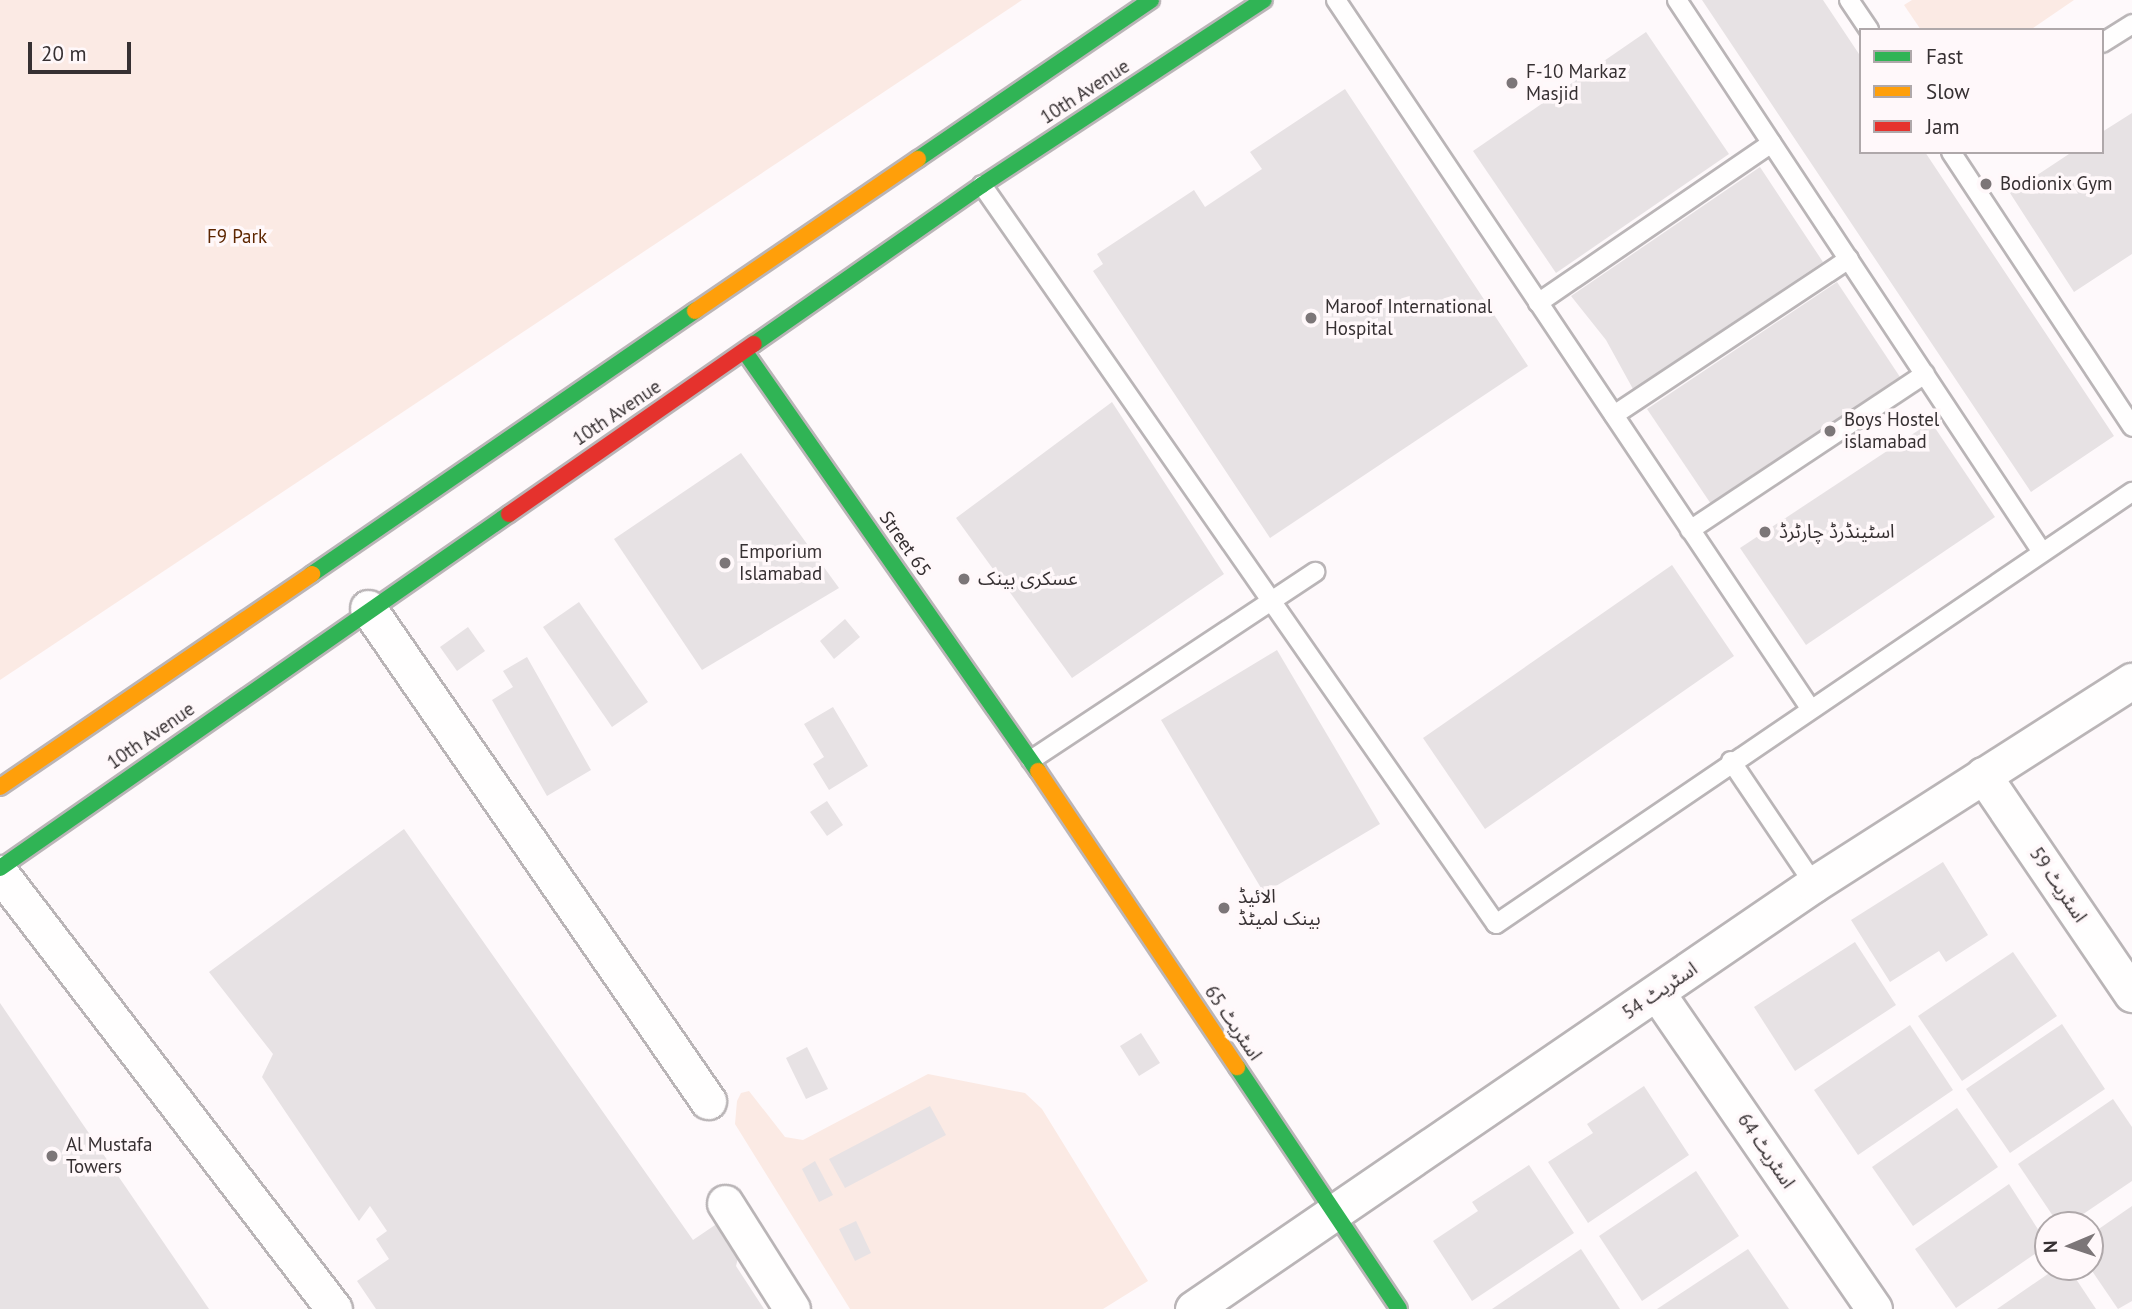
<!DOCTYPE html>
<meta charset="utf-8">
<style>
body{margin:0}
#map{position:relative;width:2132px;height:1309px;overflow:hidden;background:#fef9fb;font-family:"PT Sans","Noto Sans Arabic",sans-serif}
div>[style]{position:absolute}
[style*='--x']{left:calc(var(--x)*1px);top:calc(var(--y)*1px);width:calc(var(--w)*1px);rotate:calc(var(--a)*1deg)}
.green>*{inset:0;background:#fbeae4}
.building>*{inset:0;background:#e7e2e4}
.roads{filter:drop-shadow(2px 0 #bab5b7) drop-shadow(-2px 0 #bab5b7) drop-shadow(0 2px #bab5b7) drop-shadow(0 -2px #bab5b7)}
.lane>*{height:18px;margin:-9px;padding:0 9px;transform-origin:9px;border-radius:9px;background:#fffefe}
.street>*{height:35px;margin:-17.5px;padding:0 17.5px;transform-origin:17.5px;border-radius:17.5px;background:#fffefe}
.fast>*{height:16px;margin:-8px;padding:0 8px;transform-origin:8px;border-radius:8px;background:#30b455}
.slow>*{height:16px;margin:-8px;padding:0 8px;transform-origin:8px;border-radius:8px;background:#ff9f0a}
.jam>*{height:16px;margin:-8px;padding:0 8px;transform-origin:8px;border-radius:8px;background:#e5322d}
.dots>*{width:19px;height:19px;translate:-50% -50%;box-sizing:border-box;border:4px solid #fff8fa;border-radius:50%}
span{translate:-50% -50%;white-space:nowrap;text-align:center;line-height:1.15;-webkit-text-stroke:7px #fff8fa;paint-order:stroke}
.poi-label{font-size:19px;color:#363032}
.left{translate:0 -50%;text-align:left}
.street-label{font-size:19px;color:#363032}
.park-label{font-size:19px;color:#5d2601}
.legend{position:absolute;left:1859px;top:28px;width:245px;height:126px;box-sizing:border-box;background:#fff8fa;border:2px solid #afa8aa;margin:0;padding:9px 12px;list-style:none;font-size:21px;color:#363032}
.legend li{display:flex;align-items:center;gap:14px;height:35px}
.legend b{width:35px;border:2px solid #afa8aa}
.north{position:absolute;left:2034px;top:1211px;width:70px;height:70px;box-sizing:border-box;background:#fff8fa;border:2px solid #afa8aa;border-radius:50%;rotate:268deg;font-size:19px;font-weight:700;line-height:28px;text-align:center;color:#363032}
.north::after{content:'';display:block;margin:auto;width:24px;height:32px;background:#7c7678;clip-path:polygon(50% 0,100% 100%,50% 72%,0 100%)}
.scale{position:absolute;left:28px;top:42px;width:103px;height:32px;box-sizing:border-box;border:4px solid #363032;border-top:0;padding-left:9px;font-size:21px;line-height:24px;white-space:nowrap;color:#363032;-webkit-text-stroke:5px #fff8fa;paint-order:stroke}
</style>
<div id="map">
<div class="green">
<div style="clip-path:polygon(0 0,1022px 0,0 680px)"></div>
<div style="clip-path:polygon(1912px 0,2074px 0,2030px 30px,1921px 30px,1904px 5px)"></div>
<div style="clip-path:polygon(928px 1074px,1025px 1093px,1042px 1109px,1148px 1281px,1103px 1309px,850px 1309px,735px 1124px,737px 1101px,741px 1093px,749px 1091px,785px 1137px,803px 1140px)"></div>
</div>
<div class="building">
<div style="clip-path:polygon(1702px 0,1823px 0,1861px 57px,1861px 152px,1925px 152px,2114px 436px,2031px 492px)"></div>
<div style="clip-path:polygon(1646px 32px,1729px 154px,1556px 273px,1473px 151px)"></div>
<div style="clip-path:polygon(1345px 89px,1528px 366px,1270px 538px,1093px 271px,1103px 264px,1097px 254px,1194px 190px,1205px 207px,1262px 169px,1250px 152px)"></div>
<div style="clip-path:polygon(2132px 113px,2132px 254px,2074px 292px,2010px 193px,2072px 152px,2102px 152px,2102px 132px)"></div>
<div style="clip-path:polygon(1760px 167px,1823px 262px,1633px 389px,1606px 340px,1571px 296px)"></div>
<div style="clip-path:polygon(1837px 282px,1900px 377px,1711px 504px,1647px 409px)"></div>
<div style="clip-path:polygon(1112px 402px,1224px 574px,1072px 678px,956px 518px)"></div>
<div style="clip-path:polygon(1931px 422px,1995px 517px,1806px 645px,1740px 548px)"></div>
<div style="clip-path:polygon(741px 453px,839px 588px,702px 670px,614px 539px)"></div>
<div style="clip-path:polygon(1672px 565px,1734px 656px,1485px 829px,1423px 738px)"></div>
<div style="clip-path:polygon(579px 602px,648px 702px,612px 727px,543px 627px)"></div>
<div style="clip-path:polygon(845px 619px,860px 637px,834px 659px,820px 641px)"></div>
<div style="clip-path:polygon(468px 627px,485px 651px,457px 671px,440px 647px)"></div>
<div style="clip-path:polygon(1277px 650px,1380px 824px,1264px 893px,1161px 720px)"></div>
<div style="clip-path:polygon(527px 657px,591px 770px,547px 796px,492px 700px,513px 687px,503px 671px)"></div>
<div style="clip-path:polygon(833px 707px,868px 766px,829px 790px,813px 764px,824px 757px,804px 724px)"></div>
<div style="clip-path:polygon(827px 801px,843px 825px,827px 836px,810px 812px)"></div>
<div style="clip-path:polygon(404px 829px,693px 1240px,718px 1223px,739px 1254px,736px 1266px,764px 1309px,376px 1309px,357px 1281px,389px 1259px,376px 1239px,387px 1231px,370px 1206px,359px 1221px,262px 1077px,273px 1054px,209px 972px)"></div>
<div style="clip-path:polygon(1943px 862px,1988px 935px,1946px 962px,1939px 951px,1890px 982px,1851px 920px)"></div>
<div style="clip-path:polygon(1855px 942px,1896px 1005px,1795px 1071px,1754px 1007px)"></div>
<div style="clip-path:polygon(2013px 952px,2057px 1016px,1962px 1081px,1918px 1016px)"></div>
<div style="clip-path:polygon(0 1003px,209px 1309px,0 1309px)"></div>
<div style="clip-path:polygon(2062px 1024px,2105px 1089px,2010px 1153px,1966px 1089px)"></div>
<div style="clip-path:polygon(1910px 1025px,1953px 1090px,1858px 1155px,1814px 1090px)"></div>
<div style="clip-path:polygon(1141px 1033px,1160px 1063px,1139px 1076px,1120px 1046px)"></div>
<div style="clip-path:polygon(807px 1047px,828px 1089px,806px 1099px,786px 1058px)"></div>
<div style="clip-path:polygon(1644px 1086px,1689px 1155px,1588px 1223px,1548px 1162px,1593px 1133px,1587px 1124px)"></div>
<div style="clip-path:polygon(2113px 1099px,2132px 1127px,2132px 1181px,2067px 1225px,2059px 1225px,2018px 1164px)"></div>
<div style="clip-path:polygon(930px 1106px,946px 1135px,845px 1188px,829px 1159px)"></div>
<div style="clip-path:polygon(1957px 1108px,1998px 1167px,1913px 1226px,1872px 1167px)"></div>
<div style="clip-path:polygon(815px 1161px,833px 1195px,819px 1202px,802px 1169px)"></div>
<div style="clip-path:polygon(1529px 1165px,1574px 1233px,1472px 1301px,1433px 1241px,1478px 1211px,1472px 1202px)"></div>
<div style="clip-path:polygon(1696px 1171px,1739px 1236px,1642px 1301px,1599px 1236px)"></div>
<div style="clip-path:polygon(2009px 1184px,2048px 1245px,1956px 1308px,1915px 1249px)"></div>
<div style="clip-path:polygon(2132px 1206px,2132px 1301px,2118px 1309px,2090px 1268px,2090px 1235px)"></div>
<div style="clip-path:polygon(856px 1221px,871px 1253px,855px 1261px,839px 1229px)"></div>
<div style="clip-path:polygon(1581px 1249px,1620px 1309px,1492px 1309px)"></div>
<div style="clip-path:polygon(1748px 1249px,1789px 1309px,1657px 1309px)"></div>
<div style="clip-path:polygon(2058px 1267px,2068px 1267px,2096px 1309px,1997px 1309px)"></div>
</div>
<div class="roads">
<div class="lane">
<div style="--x:1336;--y:0;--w:852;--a:56.2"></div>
<div style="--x:1677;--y:0;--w:662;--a:56.53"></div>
<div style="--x:1849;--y:0;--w:36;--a:56"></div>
<div style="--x:2102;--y:43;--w:36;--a:-32"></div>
<div style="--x:1951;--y:152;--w:329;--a:56.6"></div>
<div style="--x:982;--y:185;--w:900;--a:55.18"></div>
<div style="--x:1496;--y:924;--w:769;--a:-34.19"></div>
<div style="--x:1538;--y:303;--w:283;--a:-34.4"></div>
<div style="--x:1614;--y:415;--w:282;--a:-33.6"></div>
<div style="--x:1690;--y:530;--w:282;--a:-33.6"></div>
<div style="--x:1031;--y:760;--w:341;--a:-33.5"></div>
<div style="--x:1731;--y:761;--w:148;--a:56"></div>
</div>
<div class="street">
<div style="--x:368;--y:608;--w:599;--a:55.41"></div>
<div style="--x:1983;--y:775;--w:265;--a:55.8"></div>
<div style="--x:0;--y:873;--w:549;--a:52.55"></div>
<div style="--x:1657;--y:993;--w:383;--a:55.5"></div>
<div style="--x:725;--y:1203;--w:125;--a:57.7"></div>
<div style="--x:1193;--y:1309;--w:753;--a:-34.39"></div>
<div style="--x:1814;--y:884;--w:377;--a:-32.6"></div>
</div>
<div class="fast">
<div style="--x:918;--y:159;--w:282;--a:-34.3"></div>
<div style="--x:754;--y:344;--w:278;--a:-34.9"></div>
<div style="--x:982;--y:185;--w:337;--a:-33.3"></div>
<div style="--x:745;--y:352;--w:511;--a:55.04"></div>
<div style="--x:312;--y:574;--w:465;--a:-34.5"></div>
<div style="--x:0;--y:868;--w:620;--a:-34.82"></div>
<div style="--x:1237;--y:1067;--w:291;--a:56.2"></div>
</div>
<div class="slow">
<div style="--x:695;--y:311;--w:270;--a:-34.3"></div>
<div style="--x:1038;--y:771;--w:357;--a:56.1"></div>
<div style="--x:0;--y:787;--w:378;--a:-34.3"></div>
</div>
<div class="jam">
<div style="--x:509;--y:514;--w:298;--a:-34.8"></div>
</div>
</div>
<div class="dots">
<div style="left:1512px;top:83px;background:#7c7678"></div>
<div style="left:1986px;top:184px;background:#7c7678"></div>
<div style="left:1311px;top:318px;background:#7c7678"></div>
<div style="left:1830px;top:431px;background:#7c7678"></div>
<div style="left:1765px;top:532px;background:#7c7678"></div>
<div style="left:725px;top:563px;background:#7c7678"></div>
<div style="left:964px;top:579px;background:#7c7678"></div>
<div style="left:1224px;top:908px;background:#7c7678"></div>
<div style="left:52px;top:1156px;background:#7c7678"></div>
</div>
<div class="poi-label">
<span class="left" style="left:1526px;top:83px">F-10 Markaz<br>Masjid</span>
<span class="left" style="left:2000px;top:184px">Bodionix Gym</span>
<span class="left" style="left:1325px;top:318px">Maroof International<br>Hospital</span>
<span class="left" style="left:1844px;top:431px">Boys Hostel<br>islamabad</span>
<span class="left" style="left:1779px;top:532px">اسٹینڈرڈ چارٹرڈ</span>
<span class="left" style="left:739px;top:563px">Emporium<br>Islamabad</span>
<span class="left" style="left:978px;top:579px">عسکری بینک</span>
<span class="left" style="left:1238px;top:908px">الائیڈ<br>بینک لمیٹڈ</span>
<span class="left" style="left:66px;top:1156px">Al Mustafa<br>Towers</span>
</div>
<div class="street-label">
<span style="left:1085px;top:92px;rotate:-33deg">10th Avenue</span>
<span style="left:617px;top:413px;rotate:-34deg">10th Avenue</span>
<span style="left:905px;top:544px;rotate:55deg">Street 65</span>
<span style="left:151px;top:736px;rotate:-35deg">10th Avenue</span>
<span style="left:2058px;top:885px;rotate:56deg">اسٹریٹ 59</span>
<span style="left:1660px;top:991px;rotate:-34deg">اسٹریٹ 54</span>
<span style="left:1233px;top:1023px;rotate:56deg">اسٹریٹ 65</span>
<span style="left:1766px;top:1151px;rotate:56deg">اسٹریٹ 64</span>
</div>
<div class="park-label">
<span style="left:237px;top:237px">F9 Park</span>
</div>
<ul class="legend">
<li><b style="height:9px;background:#30b455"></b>Fast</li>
<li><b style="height:9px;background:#ff9f0a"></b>Slow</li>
<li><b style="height:9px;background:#e5322d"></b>Jam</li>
</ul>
<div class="north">N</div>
<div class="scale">20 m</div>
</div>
